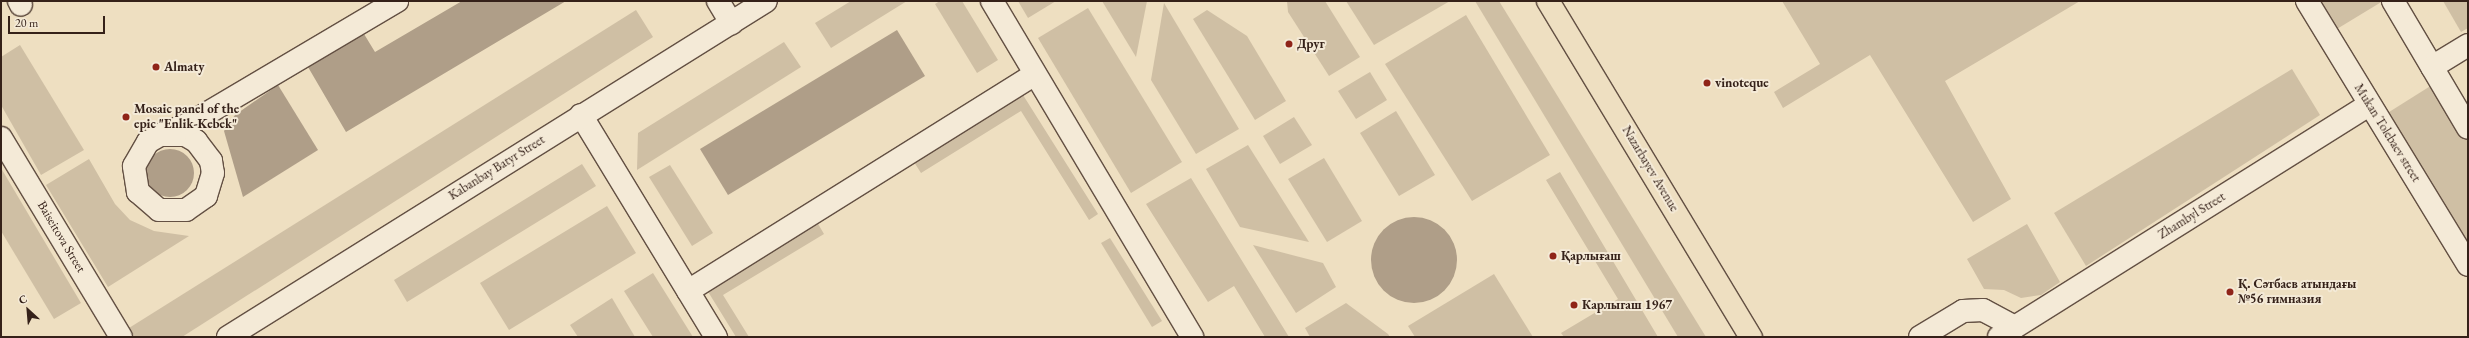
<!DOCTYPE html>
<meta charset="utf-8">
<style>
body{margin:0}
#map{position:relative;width:2469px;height:338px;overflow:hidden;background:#eedfc1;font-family:"EB Garamond",serif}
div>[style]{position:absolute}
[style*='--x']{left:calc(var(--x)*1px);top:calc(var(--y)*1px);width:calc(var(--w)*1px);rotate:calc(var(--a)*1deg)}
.green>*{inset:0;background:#cfbfa4}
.water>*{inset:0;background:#af9e88}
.round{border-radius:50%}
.roads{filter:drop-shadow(1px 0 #635043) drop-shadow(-1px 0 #635043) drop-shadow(0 1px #635043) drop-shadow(0 -1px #635043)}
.minor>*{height:22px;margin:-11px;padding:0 11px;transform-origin:11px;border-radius:11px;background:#f4ead7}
.major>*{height:22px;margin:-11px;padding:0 11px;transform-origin:11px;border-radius:11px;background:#eedfc1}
.dots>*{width:11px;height:11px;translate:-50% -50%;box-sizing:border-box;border:2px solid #f4ead7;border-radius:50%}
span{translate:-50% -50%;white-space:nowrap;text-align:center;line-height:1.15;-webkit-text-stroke:4px #f4ead7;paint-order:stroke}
.poi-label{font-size:13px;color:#352119;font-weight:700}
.left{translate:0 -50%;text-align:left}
.street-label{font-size:13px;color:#352119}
.frame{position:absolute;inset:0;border:2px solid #352119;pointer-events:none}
.north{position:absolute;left:8px;top:290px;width:40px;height:40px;-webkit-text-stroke:3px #f4ead7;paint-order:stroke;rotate:334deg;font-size:11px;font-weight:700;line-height:16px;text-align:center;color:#352119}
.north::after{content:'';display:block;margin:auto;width:14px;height:18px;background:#352119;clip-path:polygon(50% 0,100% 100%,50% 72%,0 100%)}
.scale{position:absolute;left:8px;top:16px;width:97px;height:18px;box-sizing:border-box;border:2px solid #352119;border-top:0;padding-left:5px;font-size:12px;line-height:14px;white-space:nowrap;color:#352119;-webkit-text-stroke:3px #f4ead7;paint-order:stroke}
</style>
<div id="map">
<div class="green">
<div style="clip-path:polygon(851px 1px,907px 1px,831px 48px,815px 23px)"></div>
<div style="clip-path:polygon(940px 1px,962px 1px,998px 60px,977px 73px,935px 4px)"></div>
<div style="clip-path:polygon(1018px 1px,1056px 1px,1028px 18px)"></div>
<div style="clip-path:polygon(1102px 1px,1147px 1px,1136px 57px)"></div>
<div style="clip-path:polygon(1287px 1px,1325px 1px,1360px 57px,1329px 76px,1288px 12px)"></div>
<div style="clip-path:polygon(1346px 1px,1450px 1px,1374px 45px)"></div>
<div style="clip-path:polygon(1475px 1px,1499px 1px,1706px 337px,1678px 337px)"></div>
<div style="clip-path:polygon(1782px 1px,2080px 1px,1945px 81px,2011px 199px,1973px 222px,1870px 55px,1783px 108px,1774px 92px,1820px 64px)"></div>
<div style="clip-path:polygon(2307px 1px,2383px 1px,2327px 35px)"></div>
<div style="clip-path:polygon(2443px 1px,2468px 1px,2468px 28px,2461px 32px)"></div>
<div style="clip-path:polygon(1164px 3px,1239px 129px,1196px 154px,1151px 80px)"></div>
<div style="clip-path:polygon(1088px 8px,1182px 162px,1131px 193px,1038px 38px)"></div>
<div style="clip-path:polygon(636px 10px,653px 37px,182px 337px,135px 337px,129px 328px)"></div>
<div style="clip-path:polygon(1207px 10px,1247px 36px,1286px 101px,1255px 120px,1193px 19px)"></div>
<div style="clip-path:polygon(1466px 15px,1550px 155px,1472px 201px,1385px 64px)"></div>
<div style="clip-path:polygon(784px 42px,801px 67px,637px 170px,638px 133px)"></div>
<div style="clip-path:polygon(20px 45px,84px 150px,41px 175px,1px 105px,1px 57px)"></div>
<div style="clip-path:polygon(2292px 69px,2320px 115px,2086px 266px,2054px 213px)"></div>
<div style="clip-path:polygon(1370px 72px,1387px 100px,1356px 119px,1338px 91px)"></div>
<div style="clip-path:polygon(2440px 80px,2468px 127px,2468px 265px,2378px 119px)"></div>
<div style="clip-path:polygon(1023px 95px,1098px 214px,1089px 220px,1021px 111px,921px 173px,914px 162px)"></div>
<div style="clip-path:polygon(1396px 111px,1435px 175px,1399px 196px,1360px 133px)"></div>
<div style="clip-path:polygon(1294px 117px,1312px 145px,1280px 164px,1263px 136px)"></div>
<div style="clip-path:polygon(1248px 145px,1309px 242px,1240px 227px,1206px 169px)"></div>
<div style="clip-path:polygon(1324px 158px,1362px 221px,1327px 242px,1288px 179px)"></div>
<div style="clip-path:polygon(89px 159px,115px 204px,130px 220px,154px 231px,189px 236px,108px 287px,46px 185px)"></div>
<div style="clip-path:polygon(582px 164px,596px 186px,407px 302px,394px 280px)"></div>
<div style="clip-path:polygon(670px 165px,713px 233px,692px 246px,649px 177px)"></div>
<div style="clip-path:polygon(1px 168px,81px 303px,54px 319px,1px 231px)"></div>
<div style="clip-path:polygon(1560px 172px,1658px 337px,1564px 337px,1561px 333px,1618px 299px,1546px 180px)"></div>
<div style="clip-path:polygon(1191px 178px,1289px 337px,1265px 337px,1234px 286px,1208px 302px,1146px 204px)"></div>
<div style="clip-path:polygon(607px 206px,636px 253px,509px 330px,480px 283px)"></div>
<div style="clip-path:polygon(817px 222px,824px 234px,723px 295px,749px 337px,736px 337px,707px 290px)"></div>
<div style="clip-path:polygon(2027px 224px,2060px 282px,2041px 295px,2021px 298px,2004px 290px,1984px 289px,1967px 259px)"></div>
<div style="clip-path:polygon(1110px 238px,1162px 321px,1152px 327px,1101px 243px)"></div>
<div style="clip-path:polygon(1253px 245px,1323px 263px,1336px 287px,1296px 313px)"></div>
<div style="clip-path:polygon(653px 273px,693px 337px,653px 337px,624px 291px)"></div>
<div style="clip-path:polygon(1494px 274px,1533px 337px,1415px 337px,1408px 326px)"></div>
<div style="clip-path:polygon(612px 298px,635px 337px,578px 337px,570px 325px)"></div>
<div style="clip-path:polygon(1346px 303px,1388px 334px,1390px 337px,1310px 337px,1305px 328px)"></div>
</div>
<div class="water">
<div style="clip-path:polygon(462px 1px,566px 1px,346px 132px,308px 67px,364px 34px,375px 52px)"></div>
<div style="clip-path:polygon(897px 30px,925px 76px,728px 195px,700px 149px)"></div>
<div style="clip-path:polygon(278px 85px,318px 150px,243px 197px,224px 131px,235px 115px)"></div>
<div class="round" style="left:146px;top:149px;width:48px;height:48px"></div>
<div class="round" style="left:1371px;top:217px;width:86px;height:86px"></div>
</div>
<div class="roads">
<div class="minor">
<div style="--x:19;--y:1;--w:4;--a:63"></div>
<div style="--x:718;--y:1;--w:26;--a:59"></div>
<div style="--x:992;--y:1;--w:391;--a:59.2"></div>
<div style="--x:2307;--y:1;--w:309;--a:58.6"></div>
<div style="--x:2393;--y:1;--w:147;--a:59.4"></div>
<div style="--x:2432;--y:67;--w:42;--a:-31.4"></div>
<div style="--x:581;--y:115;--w:260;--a:58.7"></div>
<div style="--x:160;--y:135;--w:25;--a:0"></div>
<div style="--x:185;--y:135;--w:13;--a:29"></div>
<div style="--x:196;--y:141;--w:25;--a:53"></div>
<div style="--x:211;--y:161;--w:12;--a:81"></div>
<div style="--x:213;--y:173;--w:24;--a:107"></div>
<div style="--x:206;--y:196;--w:24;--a:145"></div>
<div style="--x:186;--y:210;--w:27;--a:180"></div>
<div style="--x:159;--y:210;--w:28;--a:-139"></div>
<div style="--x:138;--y:192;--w:26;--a:-99"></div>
<div style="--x:134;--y:166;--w:28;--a:-60"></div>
<div style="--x:148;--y:142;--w:14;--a:-30"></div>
<div style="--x:160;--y:135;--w:31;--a:-21"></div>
<div style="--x:189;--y:124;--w:242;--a:-30.6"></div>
<div style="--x:1;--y:138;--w:232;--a:58.9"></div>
<div style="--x:688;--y:291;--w:409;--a:-32"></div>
<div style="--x:228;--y:337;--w:634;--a:-31.99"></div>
<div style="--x:1920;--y:337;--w:50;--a:-31.2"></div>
<div style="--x:1963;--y:311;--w:20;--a:-3"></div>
<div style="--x:1983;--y:310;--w:36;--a:28"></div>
<div style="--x:1999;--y:337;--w:437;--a:-32.1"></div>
</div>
<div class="major">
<div style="--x:1548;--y:1;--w:393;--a:58.9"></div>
</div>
</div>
<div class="dots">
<div style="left:1289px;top:44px;background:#8f2418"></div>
<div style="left:156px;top:67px;background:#8f2418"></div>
<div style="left:1707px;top:83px;background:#8f2418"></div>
<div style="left:126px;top:117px;background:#8f2418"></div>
<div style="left:1553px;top:256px;background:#8f2418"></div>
<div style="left:2230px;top:292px;background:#8f2418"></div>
<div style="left:1574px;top:305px;background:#8f2418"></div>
</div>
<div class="poi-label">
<span class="left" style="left:1297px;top:44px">Друг</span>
<span class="left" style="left:164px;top:67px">Almaty</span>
<span class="left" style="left:1715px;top:83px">vinoteque</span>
<span class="left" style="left:134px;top:117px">Mosaic panel of the<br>epic "Enlik-Kebek"</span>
<span class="left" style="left:1561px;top:256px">Қарлығаш</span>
<span class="left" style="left:2238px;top:292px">Қ. Сәтбаев атындағы<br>№56 гимназия</span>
<span class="left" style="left:1582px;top:305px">Карлыгаш 1967</span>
</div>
<div class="street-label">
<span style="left:2387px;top:133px;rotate:58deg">Mukan Tolebaev street</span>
<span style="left:497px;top:168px;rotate:-32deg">Kabanbay Batyr Street</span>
<span style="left:1650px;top:169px;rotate:59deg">Nazarbayev Avenue</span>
<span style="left:2192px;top:216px;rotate:-32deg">Zhambyl Street</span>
<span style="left:61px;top:237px;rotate:59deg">Baiseitova Street</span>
</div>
<div class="frame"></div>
<div class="north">С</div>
<div class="scale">20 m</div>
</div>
